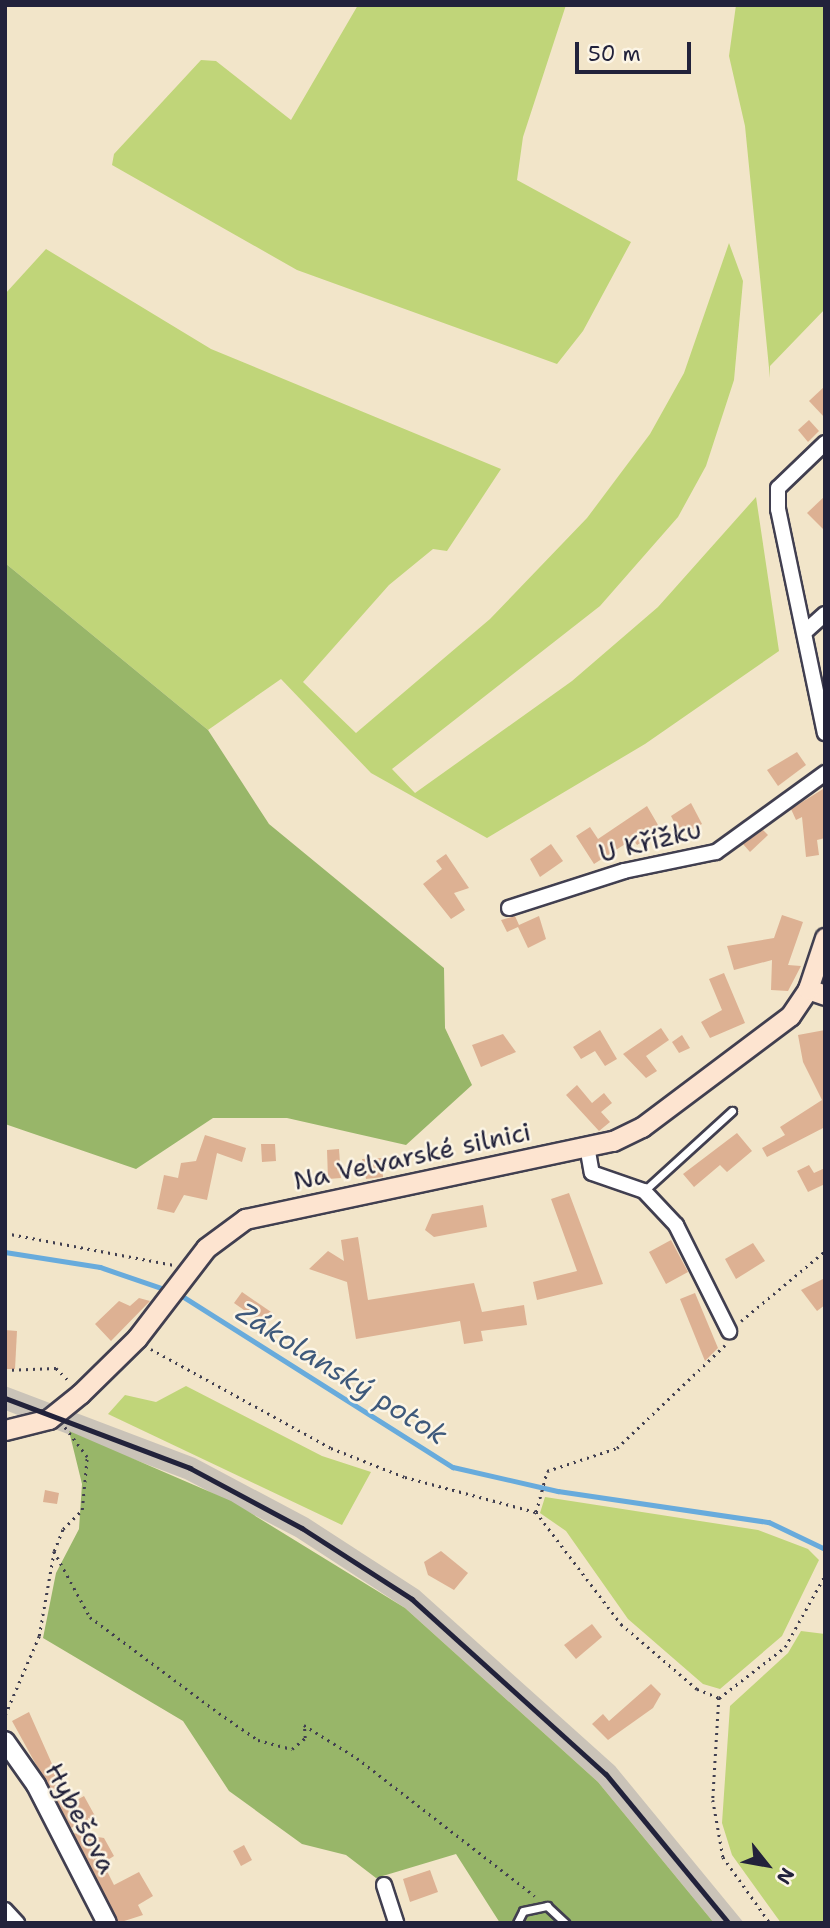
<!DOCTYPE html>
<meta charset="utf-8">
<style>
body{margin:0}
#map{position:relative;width:830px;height:1928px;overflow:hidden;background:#f2e5c9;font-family:"Shantell Sans",sans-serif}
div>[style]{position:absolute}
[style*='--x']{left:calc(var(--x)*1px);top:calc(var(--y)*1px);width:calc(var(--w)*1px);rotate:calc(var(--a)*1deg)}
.industrial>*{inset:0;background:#cac3b8}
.green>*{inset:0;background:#c0d579}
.forest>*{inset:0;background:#98b669}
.stream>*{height:4.5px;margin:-2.25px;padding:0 2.25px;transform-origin:2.25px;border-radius:2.25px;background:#68abdc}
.building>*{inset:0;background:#ddb193}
.path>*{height:2.5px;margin-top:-1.25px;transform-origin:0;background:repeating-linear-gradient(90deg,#413f50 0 2px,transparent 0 7px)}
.roads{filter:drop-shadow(2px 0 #413f50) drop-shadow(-2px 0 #413f50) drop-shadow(0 2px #413f50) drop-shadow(0 -2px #413f50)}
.service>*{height:7px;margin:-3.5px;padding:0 3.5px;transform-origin:3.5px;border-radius:3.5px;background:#fff}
.minor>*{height:14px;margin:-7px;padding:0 7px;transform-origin:7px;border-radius:7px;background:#fff}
.tertiary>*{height:18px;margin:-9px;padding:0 9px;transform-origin:9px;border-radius:9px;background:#fff}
.secondary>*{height:19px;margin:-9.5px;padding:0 9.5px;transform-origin:9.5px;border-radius:9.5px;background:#fde4d0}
.rail>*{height:4.5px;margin:-2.25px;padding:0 2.25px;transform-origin:2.25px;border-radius:2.25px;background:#22223b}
span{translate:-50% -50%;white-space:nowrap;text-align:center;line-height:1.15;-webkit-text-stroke:5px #fcf5e5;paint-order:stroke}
.street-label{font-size:26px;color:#22223b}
.water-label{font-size:28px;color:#3e597b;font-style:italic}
.frame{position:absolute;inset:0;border:7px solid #22223b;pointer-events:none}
.north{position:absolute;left:732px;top:1830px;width:70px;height:70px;-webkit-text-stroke:5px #fcf5e5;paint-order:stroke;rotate:121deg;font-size:19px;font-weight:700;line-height:28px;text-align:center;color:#22223b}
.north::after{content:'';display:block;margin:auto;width:24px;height:32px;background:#22223b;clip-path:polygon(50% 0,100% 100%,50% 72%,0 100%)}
.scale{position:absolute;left:575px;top:42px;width:116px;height:32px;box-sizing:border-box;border:4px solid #22223b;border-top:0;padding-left:9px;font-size:21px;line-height:24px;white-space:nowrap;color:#22223b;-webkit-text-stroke:5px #fcf5e5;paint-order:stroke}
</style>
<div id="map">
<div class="industrial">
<div style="clip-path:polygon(5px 1386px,195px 1458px,308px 1518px,419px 1590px,615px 1766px,744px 1923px,714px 1923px,598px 1782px,405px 1608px,296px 1537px,185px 1479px,5px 1410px)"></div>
<div style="clip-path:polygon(825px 1643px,825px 1867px,816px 1780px)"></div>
</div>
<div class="green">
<div style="clip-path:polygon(358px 5px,566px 5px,523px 137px,517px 180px,631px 242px,583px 331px,557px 364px,297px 270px,112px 165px,114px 154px,201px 60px,216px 61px,291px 120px)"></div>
<div style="clip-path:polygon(736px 5px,825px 5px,825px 309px,770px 366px,770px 378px,745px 126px,729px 56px)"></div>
<div style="clip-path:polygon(729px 243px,743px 281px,734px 380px,706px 466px,678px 517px,600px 606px,392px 769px,415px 793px,572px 681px,658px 607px,756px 497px,779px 651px,645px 744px,487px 838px,371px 773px,281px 679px,208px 730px,5px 563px,5px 294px,46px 249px,211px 349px,501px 469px,447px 551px,433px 549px,389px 585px,303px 682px,356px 733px,490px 619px,587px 518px,650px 434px,684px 373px)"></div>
<div style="clip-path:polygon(186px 1386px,322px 1456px,371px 1472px,342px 1525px,108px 1414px,125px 1395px,156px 1402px)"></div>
<div style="clip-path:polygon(545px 1497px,758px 1530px,808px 1549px,819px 1560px,782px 1636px,720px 1689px,703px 1684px,628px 1619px,566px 1531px,540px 1513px)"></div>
<div style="clip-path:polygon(801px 1631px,825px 1634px,825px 1923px,781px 1923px,732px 1855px,722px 1823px,730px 1706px,788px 1653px)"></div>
</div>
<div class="forest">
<div style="clip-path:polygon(5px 563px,208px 730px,269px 824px,444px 968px,445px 1028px,472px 1085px,406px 1145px,287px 1118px,213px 1118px,136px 1169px,5px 1124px)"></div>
<div style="clip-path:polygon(69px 1431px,231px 1501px,405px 1608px,598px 1782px,714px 1923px,500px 1923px,456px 1854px,376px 1878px,346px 1855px,302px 1844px,229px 1791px,183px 1721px,43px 1638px,56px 1573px,79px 1529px,82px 1484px)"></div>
</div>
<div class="stream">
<div style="--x:5;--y:1252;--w:96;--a:9"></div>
<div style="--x:100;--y:1267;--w:71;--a:18.9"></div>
<div style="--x:179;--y:1294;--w:324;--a:32.3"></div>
<div style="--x:453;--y:1467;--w:108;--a:12.9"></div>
<div style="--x:558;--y:1491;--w:213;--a:8.4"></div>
<div style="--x:769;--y:1522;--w:62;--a:25.7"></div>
</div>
<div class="building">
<div style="clip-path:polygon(825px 386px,825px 418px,809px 401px)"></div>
<div style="clip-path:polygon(809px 420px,819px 431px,808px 442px,798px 430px)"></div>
<div style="clip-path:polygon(825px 496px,825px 531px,807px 513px)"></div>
<div style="clip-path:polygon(797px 752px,806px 765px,778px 786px,767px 770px)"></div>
<div style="clip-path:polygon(823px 789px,825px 838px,817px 840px,819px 855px,806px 857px,802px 817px,796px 820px,791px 809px)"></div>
<div style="clip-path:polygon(691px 803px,702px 824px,681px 835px,671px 816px)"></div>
<div style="clip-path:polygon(647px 806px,661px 830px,637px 845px,633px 839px,594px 864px,576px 836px,590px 827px,598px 839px)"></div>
<div style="clip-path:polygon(763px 830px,768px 835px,750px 852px,743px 844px)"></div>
<div style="clip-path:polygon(551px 844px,563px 861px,540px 877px,530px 859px)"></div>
<div style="clip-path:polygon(446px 854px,469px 888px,454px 893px,465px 910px,451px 919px,423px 884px,442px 869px,436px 861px)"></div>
<div style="clip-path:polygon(782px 915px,803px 922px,788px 965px,801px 966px,788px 991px,771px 990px,772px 960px,734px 970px,727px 946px,774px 938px)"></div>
<div style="clip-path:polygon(515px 916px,519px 925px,539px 916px,546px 939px,528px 948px,518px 927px,507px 932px,501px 920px)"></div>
<div style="clip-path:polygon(724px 973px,745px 1023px,710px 1038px,701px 1022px,722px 1010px,709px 979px)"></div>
<div style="clip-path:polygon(661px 1028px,669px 1040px,646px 1056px,657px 1071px,646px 1078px,623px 1054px)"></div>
<div style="clip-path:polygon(600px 1030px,617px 1059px,605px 1066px,595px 1051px,581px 1059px,573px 1047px)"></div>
<div style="clip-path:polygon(825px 1030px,825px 1127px,767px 1157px,762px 1148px,785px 1135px,780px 1127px,822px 1100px,803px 1062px,798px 1035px)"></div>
<div style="clip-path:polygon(503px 1034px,516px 1052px,481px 1067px,472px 1045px)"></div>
<div style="clip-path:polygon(682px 1035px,690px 1048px,679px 1053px,672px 1042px)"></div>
<div style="clip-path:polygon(577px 1085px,592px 1103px,604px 1093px,612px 1103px,601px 1112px,610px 1122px,599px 1131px,566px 1095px)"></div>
<div style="clip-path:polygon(737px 1133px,752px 1151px,727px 1172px,720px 1165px,694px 1187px,683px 1174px)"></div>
<div style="clip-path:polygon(205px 1135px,246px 1148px,242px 1162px,217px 1153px,207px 1200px,184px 1195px,174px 1213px,157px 1209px,164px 1175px,178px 1178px,181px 1163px,196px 1161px)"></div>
<div style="clip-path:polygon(261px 1144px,275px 1144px,276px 1161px,262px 1162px)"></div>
<div style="clip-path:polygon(339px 1149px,341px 1178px,328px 1179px,327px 1150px)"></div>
<div style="clip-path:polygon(382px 1158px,383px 1177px,366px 1179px,362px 1159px)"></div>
<div style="clip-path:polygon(809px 1165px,814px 1173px,825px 1168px,825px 1184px,808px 1192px,797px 1171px)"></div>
<div style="clip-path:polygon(569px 1193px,603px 1284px,537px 1300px,533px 1282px,577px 1271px,551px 1199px)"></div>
<div style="clip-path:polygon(483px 1205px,487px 1227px,434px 1237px,425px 1230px,432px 1214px)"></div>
<div style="clip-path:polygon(358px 1237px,368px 1300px,474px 1283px,482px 1312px,524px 1305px,527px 1325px,481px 1331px,483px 1341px,464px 1344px,460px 1321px,356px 1339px,347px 1282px,309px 1269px,328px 1251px,344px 1261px,341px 1240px)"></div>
<div style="clip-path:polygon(671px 1240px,688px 1272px,666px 1284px,649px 1252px)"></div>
<div style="clip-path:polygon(753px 1243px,765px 1261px,736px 1279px,725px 1259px)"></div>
<div style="clip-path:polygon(825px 1278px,825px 1305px,817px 1311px,801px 1290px)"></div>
<div style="clip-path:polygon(242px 1292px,274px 1314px,265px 1325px,234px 1303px)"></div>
<div style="clip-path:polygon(695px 1293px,718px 1348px,705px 1361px,680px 1299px)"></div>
<div style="clip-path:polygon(139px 1298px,150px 1301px,111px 1341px,95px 1324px,119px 1301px,130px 1306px)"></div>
<div style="clip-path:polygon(5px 1330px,17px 1331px,15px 1369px,5px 1369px)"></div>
<div style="clip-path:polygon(45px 1490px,59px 1493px,57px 1504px,43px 1502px)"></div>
<div style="clip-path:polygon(441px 1551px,468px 1573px,454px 1590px,428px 1575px,424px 1562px)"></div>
<div style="clip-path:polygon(592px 1624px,602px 1637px,576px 1659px,564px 1645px)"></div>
<div style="clip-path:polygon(651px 1684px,661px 1694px,653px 1708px,608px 1740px,592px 1724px,603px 1714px,609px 1721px)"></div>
<div style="clip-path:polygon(29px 1712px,64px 1791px,75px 1801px,84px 1796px,95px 1816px,71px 1828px,12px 1721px)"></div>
<div style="clip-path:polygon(73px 1833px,104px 1838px,114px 1856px,103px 1863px,114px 1885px,139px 1872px,153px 1896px,138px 1905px,143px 1915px,118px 1923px)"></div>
<div style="clip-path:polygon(244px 1845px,252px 1860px,241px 1866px,233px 1851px)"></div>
<div style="clip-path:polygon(430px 1870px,438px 1892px,410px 1902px,403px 1879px)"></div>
</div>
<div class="path">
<div style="--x:5;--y:1233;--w:172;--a:10.7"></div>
<div style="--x:741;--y:1321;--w:109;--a:-39.8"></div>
<div style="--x:151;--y:1349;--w:205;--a:28.8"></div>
<div style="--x:331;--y:1448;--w:79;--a:21.4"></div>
<div style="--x:405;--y:1477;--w:136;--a:15"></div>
<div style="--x:536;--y:1512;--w:141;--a:52.8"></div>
<div style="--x:621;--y:1624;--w:100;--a:40.5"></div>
<div style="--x:697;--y:1689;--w:24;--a:22"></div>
<div style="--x:719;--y:1698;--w:83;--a:-37.7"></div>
<div style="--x:785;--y:1647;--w:82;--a:-60.9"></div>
<div style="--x:5;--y:1370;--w:51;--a:-2.2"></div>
<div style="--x:56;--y:1368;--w:18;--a:45"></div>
<div style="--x:536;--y:1512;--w:42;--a:-75"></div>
<div style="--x:547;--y:1471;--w:74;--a:-18.2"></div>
<div style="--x:617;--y:1448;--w:149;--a:-43.6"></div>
<div style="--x:54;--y:1551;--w:75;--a:61.4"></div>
<div style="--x:90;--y:1617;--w:161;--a:36.7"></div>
<div style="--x:219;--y:1713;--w:47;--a:34.7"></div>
<div style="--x:258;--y:1740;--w:35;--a:15"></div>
<div style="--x:292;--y:1749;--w:17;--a:-40"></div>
<div style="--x:305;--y:1738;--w:13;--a:-94"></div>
<div style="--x:304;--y:1725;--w:62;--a:31.9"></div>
<div style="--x:357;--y:1758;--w:225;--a:37.8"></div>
<div style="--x:719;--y:1698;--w:102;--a:93.4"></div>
<div style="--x:713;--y:1800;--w:58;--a:80"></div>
<div style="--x:723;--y:1857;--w:81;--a:54.5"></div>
<div style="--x:5;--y:1715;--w:86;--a:-66.7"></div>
<div style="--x:39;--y:1636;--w:86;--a:-80"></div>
<div style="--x:54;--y:1551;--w:24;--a:-68"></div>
<div style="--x:63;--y:1529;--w:27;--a:-45"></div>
<div style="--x:82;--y:1510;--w:53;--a:-84.6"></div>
<div style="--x:87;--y:1457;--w:38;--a:-127"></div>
</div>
<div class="roads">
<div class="service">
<div style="--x:644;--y:1191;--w:119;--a:-42.3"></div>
<div style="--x:517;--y:1923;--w:13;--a:-63"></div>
<div style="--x:523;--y:1911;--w:25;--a:-12"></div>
<div style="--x:547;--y:1906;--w:25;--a:43"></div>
</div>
<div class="minor">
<div style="--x:825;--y:443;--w:65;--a:136.2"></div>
<div style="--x:778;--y:488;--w:21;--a:90"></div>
<div style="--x:778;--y:509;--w:229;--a:78.2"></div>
<div style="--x:807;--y:630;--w:24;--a:-42"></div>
<div style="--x:509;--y:908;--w:121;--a:-17.8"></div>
<div style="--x:624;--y:871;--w:94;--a:-11.7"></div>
<div style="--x:716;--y:852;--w:135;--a:-35.9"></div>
<div style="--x:587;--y:1146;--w:27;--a:80"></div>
<div style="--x:592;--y:1173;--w:55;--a:19.1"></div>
<div style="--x:644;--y:1191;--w:47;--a:46.7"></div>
<div style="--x:676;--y:1225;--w:119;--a:63.4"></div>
<div style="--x:384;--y:1885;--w:40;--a:72"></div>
<div style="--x:5;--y:1910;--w:18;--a:47"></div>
</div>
<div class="tertiary">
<div style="--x:5;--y:1741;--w:54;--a:54.8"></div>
<div style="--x:36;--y:1785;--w:155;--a:62.8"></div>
</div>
<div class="secondary">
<div style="--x:808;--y:989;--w:18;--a:19"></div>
<div style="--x:5;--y:1430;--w:45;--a:-14"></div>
<div style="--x:49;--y:1419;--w:40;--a:-39"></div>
<div style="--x:80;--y:1394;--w:80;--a:-44.5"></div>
<div style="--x:137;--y:1338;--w:113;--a:-52.5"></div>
<div style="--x:206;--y:1248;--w:49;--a:-36.6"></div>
<div style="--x:245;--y:1219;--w:376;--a:-12"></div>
<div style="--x:613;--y:1141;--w:32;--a:-26"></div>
<div style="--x:642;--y:1127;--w:185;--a:-36.9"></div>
<div style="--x:790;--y:1016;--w:32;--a:-56"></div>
<div style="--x:808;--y:989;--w:54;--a:-71.6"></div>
</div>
</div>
<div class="rail">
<div style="--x:5;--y:1398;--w:198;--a:20.7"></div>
<div style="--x:190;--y:1468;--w:127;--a:28.2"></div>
<div style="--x:302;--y:1528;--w:131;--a:32.8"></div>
<div style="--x:412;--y:1599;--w:261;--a:42.1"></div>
<div style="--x:606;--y:1774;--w:193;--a:50.5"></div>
</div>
<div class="street-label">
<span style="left:650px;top:841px;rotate:-14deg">U Křížku</span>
<span style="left:412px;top:1156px;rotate:-12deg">Na Velvarské silnici</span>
<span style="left:81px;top:1818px;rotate:62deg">Hybešova</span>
</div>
<div class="water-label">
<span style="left:342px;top:1373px;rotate:32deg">Zákolanský potok</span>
</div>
<div class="frame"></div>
<div class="north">N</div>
<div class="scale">50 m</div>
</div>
